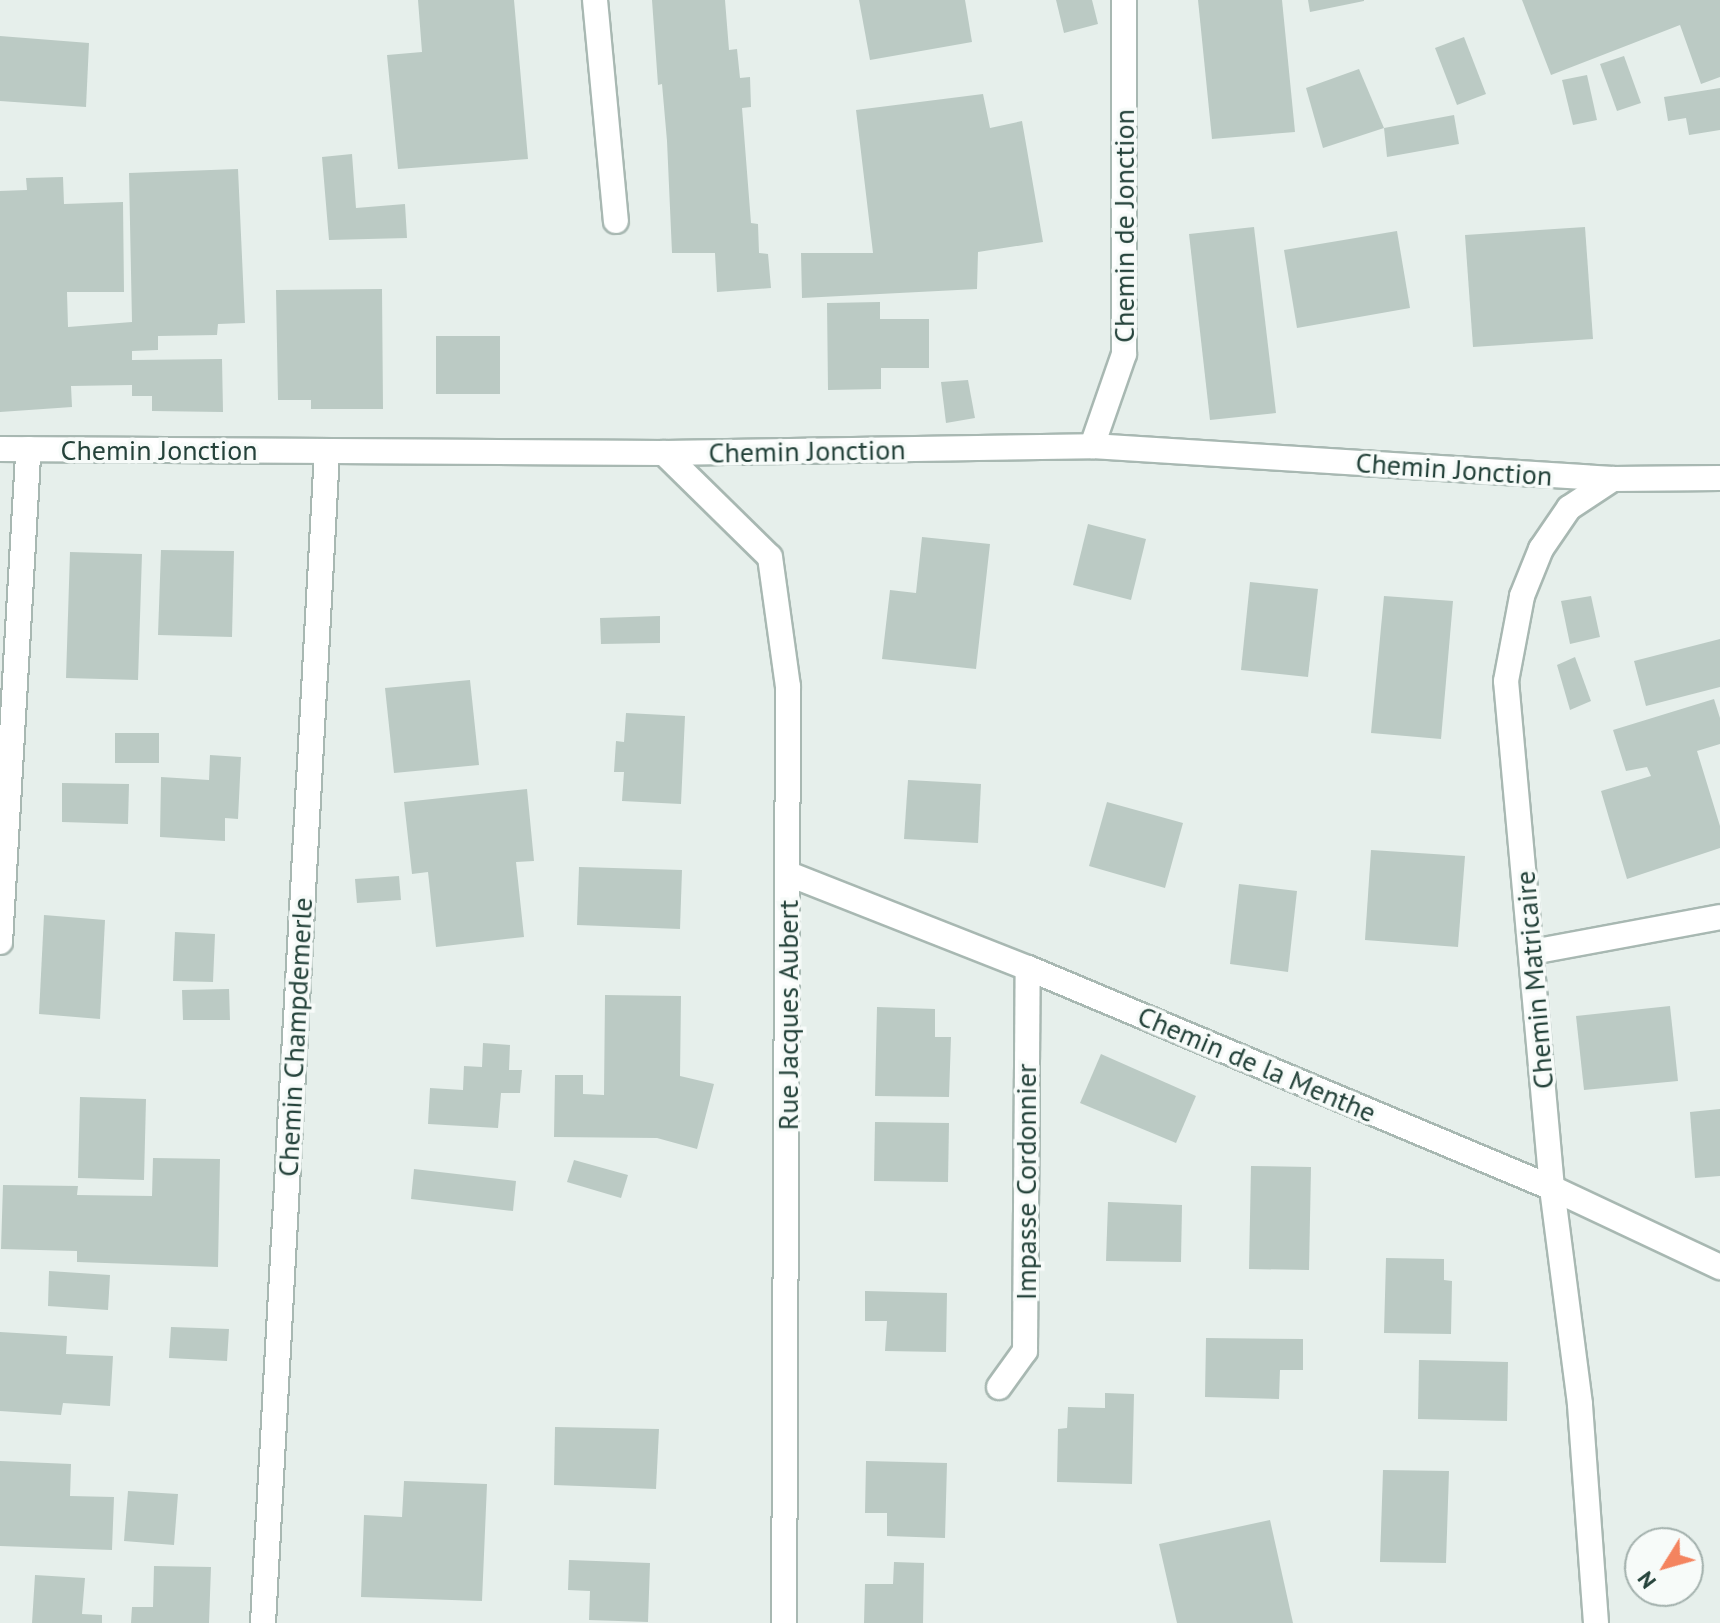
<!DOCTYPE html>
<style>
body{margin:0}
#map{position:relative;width:1720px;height:1623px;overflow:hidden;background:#e6efeb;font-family:"PT Sans",sans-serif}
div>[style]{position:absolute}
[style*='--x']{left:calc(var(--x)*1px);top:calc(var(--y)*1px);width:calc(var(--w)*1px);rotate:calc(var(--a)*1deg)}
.building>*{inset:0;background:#bbcac4}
.roads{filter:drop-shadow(2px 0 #a8b8b2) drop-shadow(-2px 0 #a8b8b2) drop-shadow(0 2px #a8b8b2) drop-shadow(0 -2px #a8b8b2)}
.service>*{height:24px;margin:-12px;padding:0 12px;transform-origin:12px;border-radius:12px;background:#fff}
.minor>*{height:24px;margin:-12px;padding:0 12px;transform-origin:12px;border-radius:12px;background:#fff}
span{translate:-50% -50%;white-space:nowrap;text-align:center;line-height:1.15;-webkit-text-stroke:7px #f7fbf9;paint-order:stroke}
.street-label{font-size:28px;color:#24423a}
.north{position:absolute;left:1624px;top:1527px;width:80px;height:80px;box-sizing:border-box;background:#f7fbf9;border:2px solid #a3b1ad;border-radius:50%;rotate:233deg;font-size:22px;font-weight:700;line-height:32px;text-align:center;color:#24423a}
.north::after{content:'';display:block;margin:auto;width:28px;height:36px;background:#f4845f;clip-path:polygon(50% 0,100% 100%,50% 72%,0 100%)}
</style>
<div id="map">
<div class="building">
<div style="clip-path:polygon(418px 0,514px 0,528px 159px,398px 169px,387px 55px,422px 52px)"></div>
<div style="clip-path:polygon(652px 0,725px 0,729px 50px,737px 49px,740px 78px,750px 77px,751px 107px,742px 108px,751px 223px,758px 224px,759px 253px,768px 254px,771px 288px,717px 292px,715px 253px,672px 253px,667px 141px,662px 84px,658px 85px)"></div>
<div style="clip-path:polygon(859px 0,965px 0,972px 42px,870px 60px)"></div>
<div style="clip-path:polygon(1056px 0,1092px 0,1098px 24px,1064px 33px)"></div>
<div style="clip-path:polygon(1198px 0,1282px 0,1295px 132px,1212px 139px)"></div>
<div style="clip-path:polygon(1308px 0,1364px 0,1364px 1px,1310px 12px)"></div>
<div style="clip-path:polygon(1522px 0,1720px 0,1720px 77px,1701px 84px,1680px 25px,1551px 75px)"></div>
<div style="clip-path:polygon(0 36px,89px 43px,86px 107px,0 101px)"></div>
<div style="clip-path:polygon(1464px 37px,1486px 94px,1457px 105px,1435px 48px)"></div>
<div style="clip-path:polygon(1624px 56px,1641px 103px,1617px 111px,1600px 64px)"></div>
<div style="clip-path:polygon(1359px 69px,1384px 128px,1323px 148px,1306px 88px)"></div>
<div style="clip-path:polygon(1587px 75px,1597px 120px,1573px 125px,1562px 80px)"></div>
<div style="clip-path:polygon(1720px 88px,1720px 130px,1689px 135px,1686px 118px,1668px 121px,1664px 97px)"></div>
<div style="clip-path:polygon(983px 94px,990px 128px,1022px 121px,1043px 242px,978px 252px,977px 289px,802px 298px,801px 253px,873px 253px,856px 110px)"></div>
<div style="clip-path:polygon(1454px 115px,1459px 144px,1387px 157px,1384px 128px)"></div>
<div style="clip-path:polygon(352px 154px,356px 208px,405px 204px,407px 238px,329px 240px,322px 157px)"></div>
<div style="clip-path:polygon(238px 169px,245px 323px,218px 324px,217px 335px,158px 336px,158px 350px,132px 351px,132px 360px,222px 359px,223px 412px,152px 411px,152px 396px,132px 396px,132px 385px,71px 386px,72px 407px,0 412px,0 191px,27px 190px,26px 178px,63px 177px,64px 204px,123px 202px,124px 292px,67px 292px,68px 327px,132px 322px,129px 173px)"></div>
<div style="clip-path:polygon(1254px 227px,1276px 413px,1210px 420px,1189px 234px)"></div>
<div style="clip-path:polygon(1585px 227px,1593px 339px,1473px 347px,1465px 235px)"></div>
<div style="clip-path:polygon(1397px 231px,1410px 308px,1297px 328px,1284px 250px)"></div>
<div style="clip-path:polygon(382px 289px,383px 409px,311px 409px,311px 400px,278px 400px,276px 290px)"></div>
<div style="clip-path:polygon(880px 302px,880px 319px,929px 319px,929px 368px,881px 368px,881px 389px,828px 390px,827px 303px)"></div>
<div style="clip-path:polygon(436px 336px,500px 336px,500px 394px,436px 394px)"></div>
<div style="clip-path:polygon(968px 380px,975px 418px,946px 423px,941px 382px)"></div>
<div style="clip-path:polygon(1088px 524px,1146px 539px,1131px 600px,1073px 585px)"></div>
<div style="clip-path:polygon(922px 537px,990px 544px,976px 669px,882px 659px,890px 590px,916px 593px)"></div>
<div style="clip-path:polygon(161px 550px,234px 551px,232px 637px,158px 635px)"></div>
<div style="clip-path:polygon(70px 552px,142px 554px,138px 680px,66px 678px)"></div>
<div style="clip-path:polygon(1250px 582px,1318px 589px,1308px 677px,1241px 670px)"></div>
<div style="clip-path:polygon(1384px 596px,1453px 601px,1441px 739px,1371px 733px)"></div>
<div style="clip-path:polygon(1591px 596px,1600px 637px,1570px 644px,1561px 601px)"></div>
<div style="clip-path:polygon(660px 616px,660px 643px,601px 644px,600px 618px)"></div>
<div style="clip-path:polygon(1720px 639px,1720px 687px,1646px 706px,1634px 661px)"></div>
<div style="clip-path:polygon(1575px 657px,1591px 701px,1570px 710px,1557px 665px)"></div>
<div style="clip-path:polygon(470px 680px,479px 765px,394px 773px,385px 688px)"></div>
<div style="clip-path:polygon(1714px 699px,1720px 718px,1720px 744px,1697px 751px,1720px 826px,1720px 848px,1627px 879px,1601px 791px,1651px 776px,1647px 767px,1626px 771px,1613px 730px)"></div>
<div style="clip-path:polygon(626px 713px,685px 716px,681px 804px,622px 801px,624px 772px,614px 772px,616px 741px,624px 742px)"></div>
<div style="clip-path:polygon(115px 733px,159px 733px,159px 763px,115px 763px)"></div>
<div style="clip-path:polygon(210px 755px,241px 757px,238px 819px,225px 818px,225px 841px,160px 837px,161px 777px,209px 780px)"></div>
<div style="clip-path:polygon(908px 780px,981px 784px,978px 843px,904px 839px)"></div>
<div style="clip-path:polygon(62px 783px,129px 784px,128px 824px,62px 822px)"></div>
<div style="clip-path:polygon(527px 789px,534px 861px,516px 862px,524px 937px,436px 947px,428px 872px,412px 874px,404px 802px)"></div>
<div style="clip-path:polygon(1107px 802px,1183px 823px,1165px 888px,1089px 866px)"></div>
<div style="clip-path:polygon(1371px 850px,1465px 856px,1458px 947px,1365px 940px)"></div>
<div style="clip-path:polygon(579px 867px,682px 870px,680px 929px,577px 925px)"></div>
<div style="clip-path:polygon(399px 876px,401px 900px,357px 903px,355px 879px)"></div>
<div style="clip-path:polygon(1239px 884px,1297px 891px,1288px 972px,1230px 964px)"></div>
<div style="clip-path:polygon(44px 915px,105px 920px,100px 1019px,39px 1014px)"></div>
<div style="clip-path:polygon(175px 932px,215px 934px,213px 982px,173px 981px)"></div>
<div style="clip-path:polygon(229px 989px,230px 1020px,183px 1020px,182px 990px)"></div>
<div style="clip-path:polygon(605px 995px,681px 996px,680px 1076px,714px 1084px,697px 1149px,657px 1138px,554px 1137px,555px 1075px,583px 1075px,583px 1094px,604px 1095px)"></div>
<div style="clip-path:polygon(1670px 1006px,1678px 1081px,1584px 1090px,1576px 1016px)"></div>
<div style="clip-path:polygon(877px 1007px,935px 1009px,935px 1037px,951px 1037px,949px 1097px,875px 1096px)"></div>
<div style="clip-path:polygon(483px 1043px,510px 1045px,509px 1070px,522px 1070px,520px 1093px,501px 1093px,498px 1128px,428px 1124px,430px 1088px,463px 1090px,464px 1066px,482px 1067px)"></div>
<div style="clip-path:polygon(1101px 1054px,1196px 1096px,1176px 1143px,1080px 1103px)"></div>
<div style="clip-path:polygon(80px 1097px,146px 1099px,144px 1180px,78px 1178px)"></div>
<div style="clip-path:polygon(1720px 1109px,1720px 1176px,1695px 1178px,1690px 1112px)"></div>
<div style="clip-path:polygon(875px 1122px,949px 1123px,948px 1182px,874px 1181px)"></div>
<div style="clip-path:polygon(153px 1158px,220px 1159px,218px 1267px,77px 1262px,77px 1251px,1px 1249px,3px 1185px,78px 1186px,77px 1195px,152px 1196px)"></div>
<div style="clip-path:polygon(574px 1160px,628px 1175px,621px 1198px,567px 1182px)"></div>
<div style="clip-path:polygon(1251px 1166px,1311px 1167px,1309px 1270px,1249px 1269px)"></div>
<div style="clip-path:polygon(414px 1169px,516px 1181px,513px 1211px,411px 1199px)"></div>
<div style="clip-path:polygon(1108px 1202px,1182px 1205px,1181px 1262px,1106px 1261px)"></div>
<div style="clip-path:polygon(1386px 1258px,1444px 1259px,1444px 1280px,1452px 1281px,1451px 1334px,1384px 1333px)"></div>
<div style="clip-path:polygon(49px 1271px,110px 1275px,108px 1310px,48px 1306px)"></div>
<div style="clip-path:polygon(865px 1291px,947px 1293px,946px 1352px,885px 1351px,887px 1321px,865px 1321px)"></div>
<div style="clip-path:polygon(171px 1327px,229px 1329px,227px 1361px,169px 1358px)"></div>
<div style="clip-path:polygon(0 1332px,67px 1336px,66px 1354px,113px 1356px,110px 1406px,63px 1403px,61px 1415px,0 1411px)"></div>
<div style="clip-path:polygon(1206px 1338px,1303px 1339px,1303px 1370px,1280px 1370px,1279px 1399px,1205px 1397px)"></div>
<div style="clip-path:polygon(1419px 1360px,1508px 1362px,1507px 1421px,1418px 1419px)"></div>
<div style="clip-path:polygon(1105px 1393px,1134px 1394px,1132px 1484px,1057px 1482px,1058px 1429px,1067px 1428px,1068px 1407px,1105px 1408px)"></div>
<div style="clip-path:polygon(555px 1427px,659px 1429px,656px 1489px,554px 1485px)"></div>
<div style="clip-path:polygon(0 1461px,71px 1464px,70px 1496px,114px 1497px,112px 1550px,0 1546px)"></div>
<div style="clip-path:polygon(866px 1461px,947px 1463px,945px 1538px,887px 1536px,887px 1513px,865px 1513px)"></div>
<div style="clip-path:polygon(1383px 1470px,1449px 1471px,1446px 1563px,1380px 1562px)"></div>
<div style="clip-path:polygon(404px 1481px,487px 1484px,482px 1601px,361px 1597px,364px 1515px,402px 1517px)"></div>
<div style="clip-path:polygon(128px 1491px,178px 1494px,174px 1545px,124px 1541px)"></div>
<div style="clip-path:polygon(1270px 1520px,1293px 1623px,1177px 1623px,1159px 1544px)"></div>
<div style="clip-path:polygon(569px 1560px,650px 1563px,648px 1622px,589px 1620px,590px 1591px,568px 1590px)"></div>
<div style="clip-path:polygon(894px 1562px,924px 1563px,923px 1623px,864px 1623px,865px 1584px,893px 1584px)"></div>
<div style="clip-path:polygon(154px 1566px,211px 1567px,209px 1623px,131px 1623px,132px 1607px,153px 1607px)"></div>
<div style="clip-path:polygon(35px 1575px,85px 1578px,82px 1614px,102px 1615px,102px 1623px,32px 1623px)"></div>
</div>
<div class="roads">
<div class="service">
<div style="--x:595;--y:0;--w:222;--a:84.6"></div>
<div style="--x:999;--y:1387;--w:44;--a:-54.2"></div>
<div style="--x:1025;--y:1351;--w:383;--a:-89.6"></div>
</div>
<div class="minor">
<div style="--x:1092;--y:446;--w:97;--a:-70.8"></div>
<div style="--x:1124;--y:354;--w:354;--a:-90"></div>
<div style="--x:0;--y:449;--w:664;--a:0.35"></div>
<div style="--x:664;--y:453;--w:428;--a:-0.9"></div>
<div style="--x:1092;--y:446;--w:522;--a:3.62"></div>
<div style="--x:1613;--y:479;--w:107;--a:-0.5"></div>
<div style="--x:664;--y:453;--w:148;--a:44.5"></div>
<div style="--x:770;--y:557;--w:130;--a:82.1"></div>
<div style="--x:788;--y:686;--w:937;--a:90.24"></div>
<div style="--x:789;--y:874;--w:257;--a:21.5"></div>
<div style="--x:1028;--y:968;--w:568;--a:22.77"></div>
<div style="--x:1552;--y:1188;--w:186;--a:25.2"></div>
<div style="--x:0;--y:942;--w:494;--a:-86.7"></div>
<div style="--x:1532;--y:952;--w:191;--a:-10.5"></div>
<div style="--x:263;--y:1623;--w:1174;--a:-86.87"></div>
<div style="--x:1596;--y:1623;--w:220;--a:-94.2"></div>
<div style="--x:1580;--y:1404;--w:218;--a:-97.4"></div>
<div style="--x:1552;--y:1188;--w:509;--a:-95.18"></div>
<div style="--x:1506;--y:681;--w:86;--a:-79.3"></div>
<div style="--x:1522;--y:596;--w:51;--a:-68"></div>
<div style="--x:1541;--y:549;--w:50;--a:-55.7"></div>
<div style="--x:1569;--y:508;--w:53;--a:-33.4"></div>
</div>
</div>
<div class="street-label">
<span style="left:1124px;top:226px;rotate:-90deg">Chemin de Jonction</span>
<span style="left:159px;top:450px">Chemin Jonction</span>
<span style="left:807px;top:451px;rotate:-1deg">Chemin Jonction</span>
<span style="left:1454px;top:469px;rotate:4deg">Chemin Jonction</span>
<span style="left:1534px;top:980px;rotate:-95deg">Chemin Matricaire</span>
<span style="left:788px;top:1015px;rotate:-90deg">Rue Jacques Aubert</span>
<span style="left:295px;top:1037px;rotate:-87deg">Chemin Champdemerle</span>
<span style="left:1257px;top:1064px;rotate:23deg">Chemin de la Menthe</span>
<span style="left:1026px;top:1182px;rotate:-90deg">Impasse Cordonnier</span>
</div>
<div class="north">N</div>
</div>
